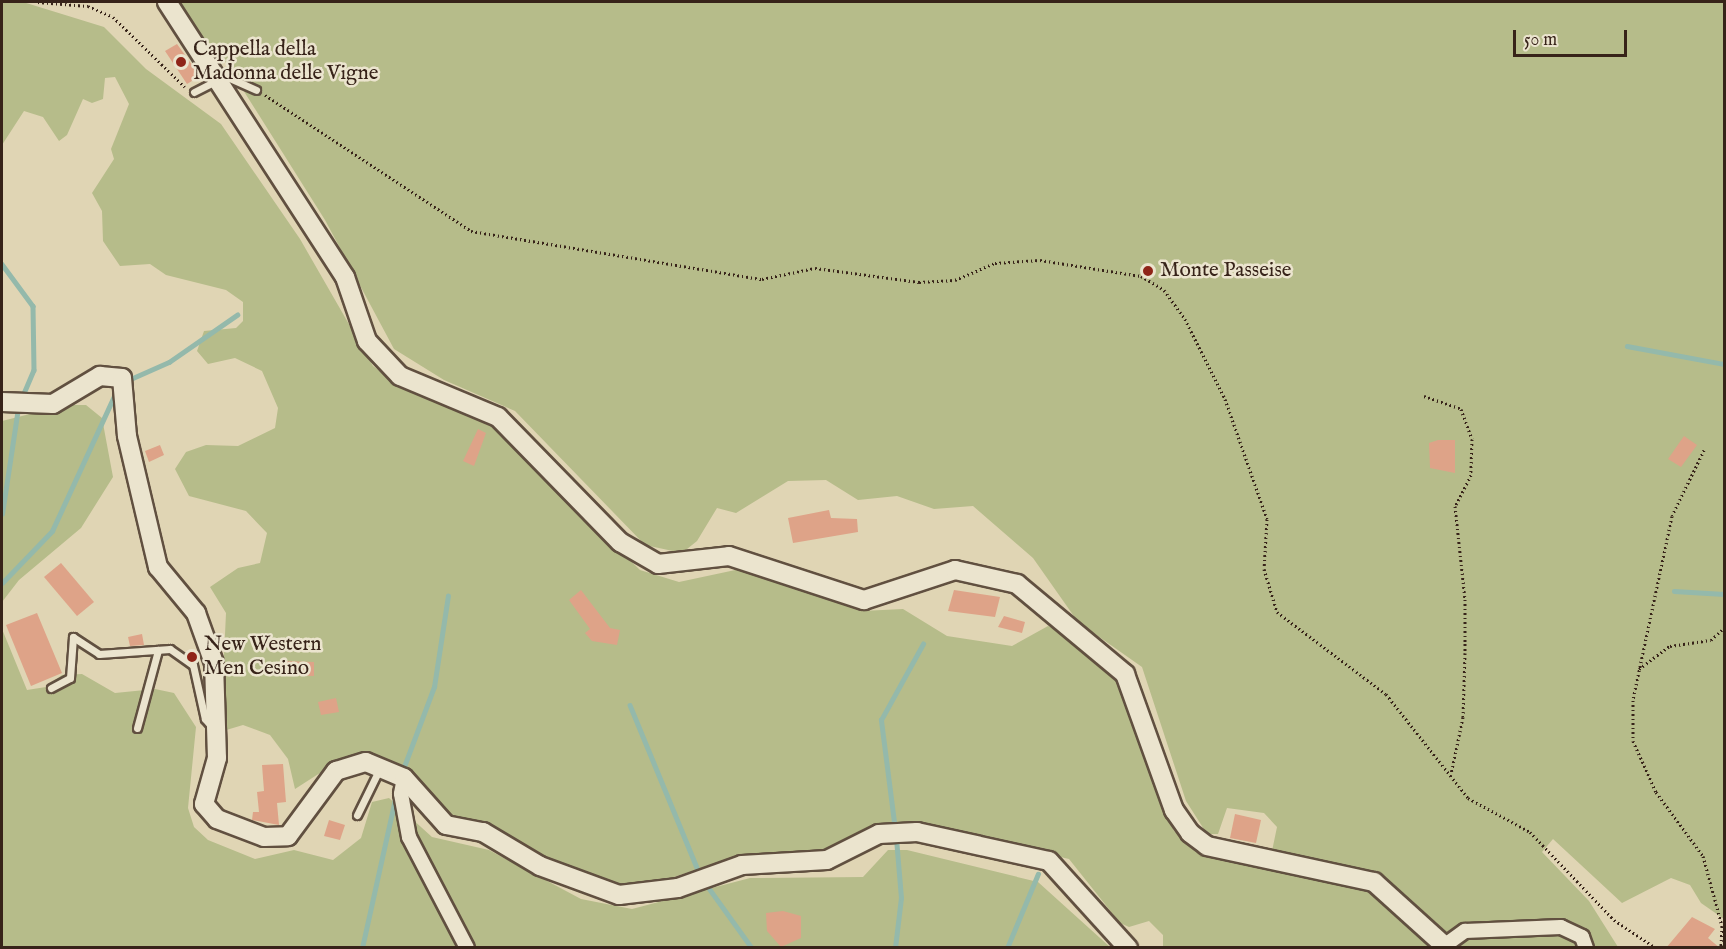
<!DOCTYPE html>
<style>
body{margin:0}
#map{position:relative;width:1726px;height:949px;overflow:hidden;background:#e0d5b4;font-family:"IM FELL English",serif}
div>[style]{position:absolute}
[style*='--x']{left:calc(var(--x)*1px);top:calc(var(--y)*1px);width:calc(var(--w)*1px);rotate:calc(var(--a)*1deg)}
.green>*{inset:0;background:#b6bc8a}
.stream>*{height:4.5px;margin:-2.25px;padding:0 2.25px;transform-origin:2.25px;border-radius:2.25px;background:#94b9ab}
.building>*{inset:0;background:#dea388}
.path>*{height:3px;margin-top:-1.5px;transform-origin:0;background:repeating-linear-gradient(90deg,#372319 0 1.5px,transparent 0 4.5px)}
.roads{filter:drop-shadow(2px 0 #615040) drop-shadow(-2px 0 #615040) drop-shadow(0 2px #615040) drop-shadow(0 -2px #615040)}
.service>*{height:7px;margin:-3.5px;padding:0 3.5px;transform-origin:3.5px;border-radius:3.5px;background:#ebe4ce}
.minor>*{height:14px;margin:-7px;padding:0 7px;transform-origin:7px;border-radius:7px;background:#ebe4ce}
.tertiary>*{height:18px;margin:-9px;padding:0 9px;transform-origin:9px;border-radius:9px;background:#ebe4ce}
.dots>*{width:16px;height:16px;translate:-50% -50%;box-sizing:border-box;border:3px solid #ebe4ce;border-radius:50%}
span{translate:-50% -50%;white-space:nowrap;text-align:center;line-height:1.15;-webkit-text-stroke:5px #ebe4ce;paint-order:stroke}
.poi-label{font-size:21px;color:#372319}
.left{translate:0 -50%;text-align:left}
.frame{position:absolute;inset:0;border:3px solid #372319;pointer-events:none}
.scale{position:absolute;left:1513px;top:30px;width:114px;height:27px;box-sizing:border-box;border:3px solid #372319;border-top:0;padding-left:8px;font-size:18px;line-height:21px;white-space:nowrap;color:#372319;-webkit-text-stroke:4px #ebe4ce;paint-order:stroke}
</style>
<div id="map">
<div class="green">
<div style="clip-path:polygon(2px 2px,23px 2px,104px 27px,146px 69px,221px 124px,300px 239px,373px 366px,400px 386px,491px 425px,640px 570px,679px 582px,740px 569px,862px 611px,903px 609px,947px 636px,1012px 646px,1048px 626px,1058px 630px,1115px 677px,1174px 831px,1208px 855px,1354px 881px,1440px 947px,1163px 947px,1163px 935px,1149px 921px,1129px 927px,1120px 923px,1069px 859px,907px 821px,799px 858px,769px 854px,722px 861px,662px 881px,620px 888px,564px 869px,511px 837px,447px 813px,420px 783px,337px 762px,295px 789px,288px 759px,270px 735px,243px 725px,223px 731px,221px 720px,226px 613px,210px 587px,238px 568px,260px 563px,267px 533px,246px 511px,189px 496px,175px 469px,186px 452px,206px 445px,238px 446px,275px 428px,278px 408px,262px 371px,235px 358px,208px 364px,197px 351px,204px 331px,236px 328px,243px 321px,243px 302px,226px 290px,166px 275px,150px 264px,120px 266px,103px 241px,102px 211px,92px 193px,114px 159px,111px 149px,129px 104px,115px 77px,105px 78px,103px 99px,92px 103px,83px 99px,67px 135px,59px 141px,43px 117px,24px 111px,2px 145px)"></div>
<div style="clip-path:polygon(175px 2px,1724px 2px,1724px 919px,1701px 903px,1690px 885px,1671px 878px,1622px 903px,1553px 839px,1542px 852px,1589px 901px,1618px 947px,1463px 947px,1370px 875px,1272px 851px,1277px 827px,1264px 813px,1227px 808px,1218px 834px,1207px 834px,1186px 801px,1142px 667px,1078px 622px,1033px 558px,973px 506px,934px 509px,897px 496px,858px 500px,826px 480px,788px 481px,736px 513px,717px 508px,697px 541px,682px 553px,645px 545px,515px 411px,444px 380px,394px 349px,325px 220px,216px 47px,198px 36px)"></div>
<div style="clip-path:polygon(66px 405px,86px 405px,102px 418px,113px 477px,81px 528px,19px 580px,2px 602px,2px 421px)"></div>
<div style="clip-path:polygon(2px 629px,27px 690px,46px 687px,62px 675px,82px 674px,115px 693px,155px 689px,174px 693px,196px 727px,188px 808px,194px 827px,208px 840px,255px 859px,294px 850px,333px 860px,361px 838px,372px 802px,389px 798px,432px 837px,489px 850px,581px 899px,632px 909px,750px 878px,863px 877px,888px 850px,907px 850px,1038px 882px,1110px 947px,2px 947px)"></div>
</div>
<div class="stream">
<div style="--x:2;--y:264;--w:52;--a:53.6"></div>
<div style="--x:33;--y:306;--w:64;--a:89.1"></div>
<div style="--x:34;--y:370;--w:30;--a:113"></div>
<div style="--x:1627;--y:346;--w:99;--a:10.5"></div>
<div style="--x:126;--y:381;--w:47;--a:-23.8"></div>
<div style="--x:169;--y:362;--w:83;--a:-34.7"></div>
<div style="--x:2;--y:514;--w:107;--a:-81.4"></div>
<div style="--x:2;--y:583;--w:72;--a:-46.1"></div>
<div style="--x:52;--y:531;--w:155;--a:-65.3"></div>
<div style="--x:1674;--y:591;--w:50;--a:3.4"></div>
<div style="--x:630;--y:705;--w:184;--a:67.6"></div>
<div style="--x:402;--y:772;--w:91;--a:-69.4"></div>
<div style="--x:434;--y:687;--w:92;--a:-81.3"></div>
<div style="--x:895;--y:830;--w:111;--a:-97.3"></div>
<div style="--x:881;--y:720;--w:87;--a:-61.1"></div>
<div style="--x:706;--y:884;--w:79;--a:54.3"></div>
<div style="--x:362;--y:948;--w:157;--a:-77.5"></div>
<div style="--x:895;--y:948;--w:50;--a:-83.2"></div>
<div style="--x:901;--y:898;--w:59;--a:-94.8"></div>
<div style="--x:1007;--y:948;--w:80;--a:-67.3"></div>
</div>
<div class="building">
<div style="clip-path:polygon(177px 44px,200px 76px,187px 84px,165px 51px)"></div>
<div style="clip-path:polygon(478px 429px,486px 433px,474px 466px,463px 461px)"></div>
<div style="clip-path:polygon(1684px 436px,1697px 445px,1681px 467px,1668px 459px)"></div>
<div style="clip-path:polygon(1438px 440px,1455px 440px,1455px 473px,1430px 468px,1429px 443px)"></div>
<div style="clip-path:polygon(160px 445px,164px 455px,149px 462px,145px 451px)"></div>
<div style="clip-path:polygon(829px 510px,831px 518px,857px 519px,858px 532px,793px 543px,788px 518px)"></div>
<div style="clip-path:polygon(61px 563px,94px 602px,77px 616px,44px 577px)"></div>
<div style="clip-path:polygon(581px 590px,610px 628px,620px 630px,617px 645px,592px 641px,585px 633px,590px 629px,569px 600px)"></div>
<div style="clip-path:polygon(954px 590px,1000px 597px,995px 617px,948px 611px)"></div>
<div style="clip-path:polygon(37px 613px,62px 673px,31px 686px,6px 625px)"></div>
<div style="clip-path:polygon(1004px 616px,1025px 622px,1022px 633px,998px 627px)"></div>
<div style="clip-path:polygon(142px 634px,144px 645px,130px 646px,128px 637px)"></div>
<div style="clip-path:polygon(283px 661px,314px 662px,314px 676px,283px 675px)"></div>
<div style="clip-path:polygon(336px 698px,339px 712px,321px 715px,318px 702px)"></div>
<div style="clip-path:polygon(283px 764px,286px 802px,277px 803px,279px 825px,252px 820px,253px 812px,259px 812px,257px 792px,264px 791px,262px 765px)"></div>
<div style="clip-path:polygon(1235px 814px,1261px 820px,1256px 843px,1230px 838px)"></div>
<div style="clip-path:polygon(329px 820px,345px 825px,340px 840px,324px 836px)"></div>
<div style="clip-path:polygon(783px 911px,801px 916px,801px 938px,781px 947px,767px 931px,766px 913px)"></div>
<div style="clip-path:polygon(1692px 917px,1715px 929px,1708px 938px,1720px 948px,1666px 948px)"></div>
</div>
<div class="path">
<div style="--x:38;--y:2;--w:50;--a:4.6"></div>
<div style="--x:88;--y:6;--w:27;--a:24"></div>
<div style="--x:113;--y:17;--w:100;--a:44.2"></div>
<div style="--x:265;--y:95;--w:247;--a:33.4"></div>
<div style="--x:471;--y:231;--w:295;--a:9.4"></div>
<div style="--x:762;--y:279;--w:54;--a:-11.7"></div>
<div style="--x:815;--y:268;--w:105;--a:7.7"></div>
<div style="--x:919;--y:282;--w:36;--a:-3"></div>
<div style="--x:955;--y:280;--w:43;--a:-23"></div>
<div style="--x:995;--y:263;--w:45;--a:-3.8"></div>
<div style="--x:1040;--y:260;--w:102;--a:9"></div>
<div style="--x:1141;--y:276;--w:27;--a:31"></div>
<div style="--x:1164;--y:290;--w:36;--a:54"></div>
<div style="--x:1185;--y:319;--w:89;--a:63.4"></div>
<div style="--x:1225;--y:399;--w:127;--a:70.7"></div>
<div style="--x:1267;--y:519;--w:50;--a:93.4"></div>
<div style="--x:1264;--y:569;--w:45;--a:73.2"></div>
<div style="--x:1277;--y:612;--w:136;--a:37"></div>
<div style="--x:1386;--y:694;--w:132;--a:51.7"></div>
<div style="--x:1468;--y:798;--w:71;--a:28.7"></div>
<div style="--x:1530;--y:832;--w:122;--a:46.3"></div>
<div style="--x:1614;--y:920;--w:50;--a:33.7"></div>
<div style="--x:1424;--y:396;--w:39;--a:19"></div>
<div style="--x:1461;--y:409;--w:32;--a:70"></div>
<div style="--x:1472;--y:439;--w:36;--a:92"></div>
<div style="--x:1471;--y:475;--w:35;--a:117"></div>
<div style="--x:1455;--y:506;--w:94;--a:83.9"></div>
<div style="--x:1465;--y:599;--w:54;--a:90"></div>
<div style="--x:1465;--y:653;--w:64;--a:91.8"></div>
<div style="--x:1463;--y:717;--w:58;--a:101.9"></div>
<div style="--x:1704;--y:450;--w:73;--a:115.9"></div>
<div style="--x:1672;--y:516;--w:188;--a:102"></div>
<div style="--x:1633;--y:700;--w:41;--a:90"></div>
<div style="--x:1633;--y:741;--w:56;--a:65.7"></div>
<div style="--x:1656;--y:792;--w:79;--a:53.7"></div>
<div style="--x:1703;--y:856;--w:73;--a:74.8"></div>
<div style="--x:1722;--y:926;--w:22;--a:93"></div>
<div style="--x:1639;--y:669;--w:39;--a:-37"></div>
<div style="--x:1670;--y:646;--w:41;--a:-8.3"></div>
<div style="--x:1711;--y:640;--w:18;--a:-43"></div>
</div>
<div class="roads">
<div class="service">
<div style="--x:194;--y:92;--w:35;--a:-27"></div>
<div style="--x:225;--y:76;--w:34;--a:24"></div>
<div style="--x:51;--y:688;--w:21;--a:-28"></div>
<div style="--x:70;--y:678;--w:41;--a:-85.8"></div>
<div style="--x:73;--y:637;--w:31;--a:33"></div>
<div style="--x:99;--y:654;--w:71;--a:-4"></div>
<div style="--x:170;--y:649;--w:28;--a:35"></div>
<div style="--x:193;--y:665;--w:55;--a:77.5"></div>
<div style="--x:205;--y:719;--w:12;--a:48"></div>
<div style="--x:137;--y:728;--w:81;--a:-74.9"></div>
<div style="--x:357;--y:815;--w:52;--a:-63.9"></div>
</div>
<div class="minor">
<div style="--x:404;--y:778;--w:16;--a:101"></div>
<div style="--x:401;--y:794;--w:44;--a:79.5"></div>
<div style="--x:409;--y:837;--w:125;--a:62.4"></div>
<div style="--x:1444;--y:946;--w:26;--a:-36"></div>
<div style="--x:1465;--y:931;--w:96;--a:-2.4"></div>
<div style="--x:1561;--y:927;--w:23;--a:25"></div>
<div style="--x:1582;--y:937;--w:12;--a:70"></div>
</div>
<div class="tertiary">
<div style="--x:167;--y:2;--w:328;--a:57.1"></div>
<div style="--x:345;--y:277;--w:68;--a:71"></div>
<div style="--x:367;--y:341;--w:48;--a:46.7"></div>
<div style="--x:400;--y:376;--w:106;--a:22.7"></div>
<div style="--x:498;--y:417;--w:175;--a:45.7"></div>
<div style="--x:620;--y:542;--w:44;--a:30.1"></div>
<div style="--x:658;--y:564;--w:71;--a:-6.4"></div>
<div style="--x:729;--y:556;--w:142;--a:18.1"></div>
<div style="--x:864;--y:600;--w:96;--a:-18.2"></div>
<div style="--x:955;--y:570;--w:64;--a:12.7"></div>
<div style="--x:1017;--y:584;--w:141;--a:39.8"></div>
<div style="--x:1125;--y:674;--w:145;--a:70.2"></div>
<div style="--x:1174;--y:810;--w:28;--a:55"></div>
<div style="--x:1190;--y:833;--w:21;--a:37"></div>
<div style="--x:1207;--y:846;--w:171;--a:12.2"></div>
<div style="--x:1374;--y:882;--w:98;--a:42.1"></div>
<div style="--x:2;--y:402;--w:51;--a:2.2"></div>
<div style="--x:53;--y:404;--w:55;--a:-30.8"></div>
<div style="--x:100;--y:376;--w:22;--a:5"></div>
<div style="--x:122;--y:378;--w:58;--a:85.1"></div>
<div style="--x:127;--y:436;--w:135;--a:76.7"></div>
<div style="--x:158;--y:567;--w:60;--a:50.4"></div>
<div style="--x:196;--y:613;--w:53;--a:70.2"></div>
<div style="--x:214;--y:663;--w:95;--a:88.2"></div>
<div style="--x:217;--y:758;--w:48;--a:105.8"></div>
<div style="--x:204;--y:804;--w:20;--a:49"></div>
<div style="--x:217;--y:819;--w:50;--a:21"></div>
<div style="--x:264;--y:837;--w:24;--a:-2"></div>
<div style="--x:288;--y:836;--w:81;--a:-53.6"></div>
<div style="--x:336;--y:771;--w:31;--a:-17"></div>
<div style="--x:366;--y:762;--w:41;--a:22.8"></div>
<div style="--x:404;--y:778;--w:63;--a:48.2"></div>
<div style="--x:446;--y:825;--w:38;--a:11"></div>
<div style="--x:483;--y:832;--w:66;--a:30.8"></div>
<div style="--x:540;--y:866;--w:84;--a:20.2"></div>
<div style="--x:619;--y:895;--w:59;--a:-6.8"></div>
<div style="--x:678;--y:888;--w:68;--a:-19.8"></div>
<div style="--x:742;--y:865;--w:85;--a:-3.4"></div>
<div style="--x:827;--y:860;--w:58;--a:-26.6"></div>
<div style="--x:879;--y:834;--w:38;--a:-3"></div>
<div style="--x:917;--y:832;--w:135;--a:12.4"></div>
<div style="--x:1049;--y:861;--w:118;--a:47.8"></div>
</div>
</div>
<div class="dots">
<div style="left:181px;top:62px;background:#8f2418"></div>
<div style="left:1148px;top:271px;background:#8f2418"></div>
<div style="left:192px;top:657px;background:#8f2418"></div>
</div>
<div class="poi-label">
<span class="left" style="left:193px;top:62px">Cappella della<br>Madonna delle Vigne</span>
<span class="left" style="left:1160px;top:271px">Monte Passeise</span>
<span class="left" style="left:204px;top:657px">New Western<br>Men Cesino</span>
</div>
<div class="frame"></div>
<div class="scale">50 m</div>
</div>
